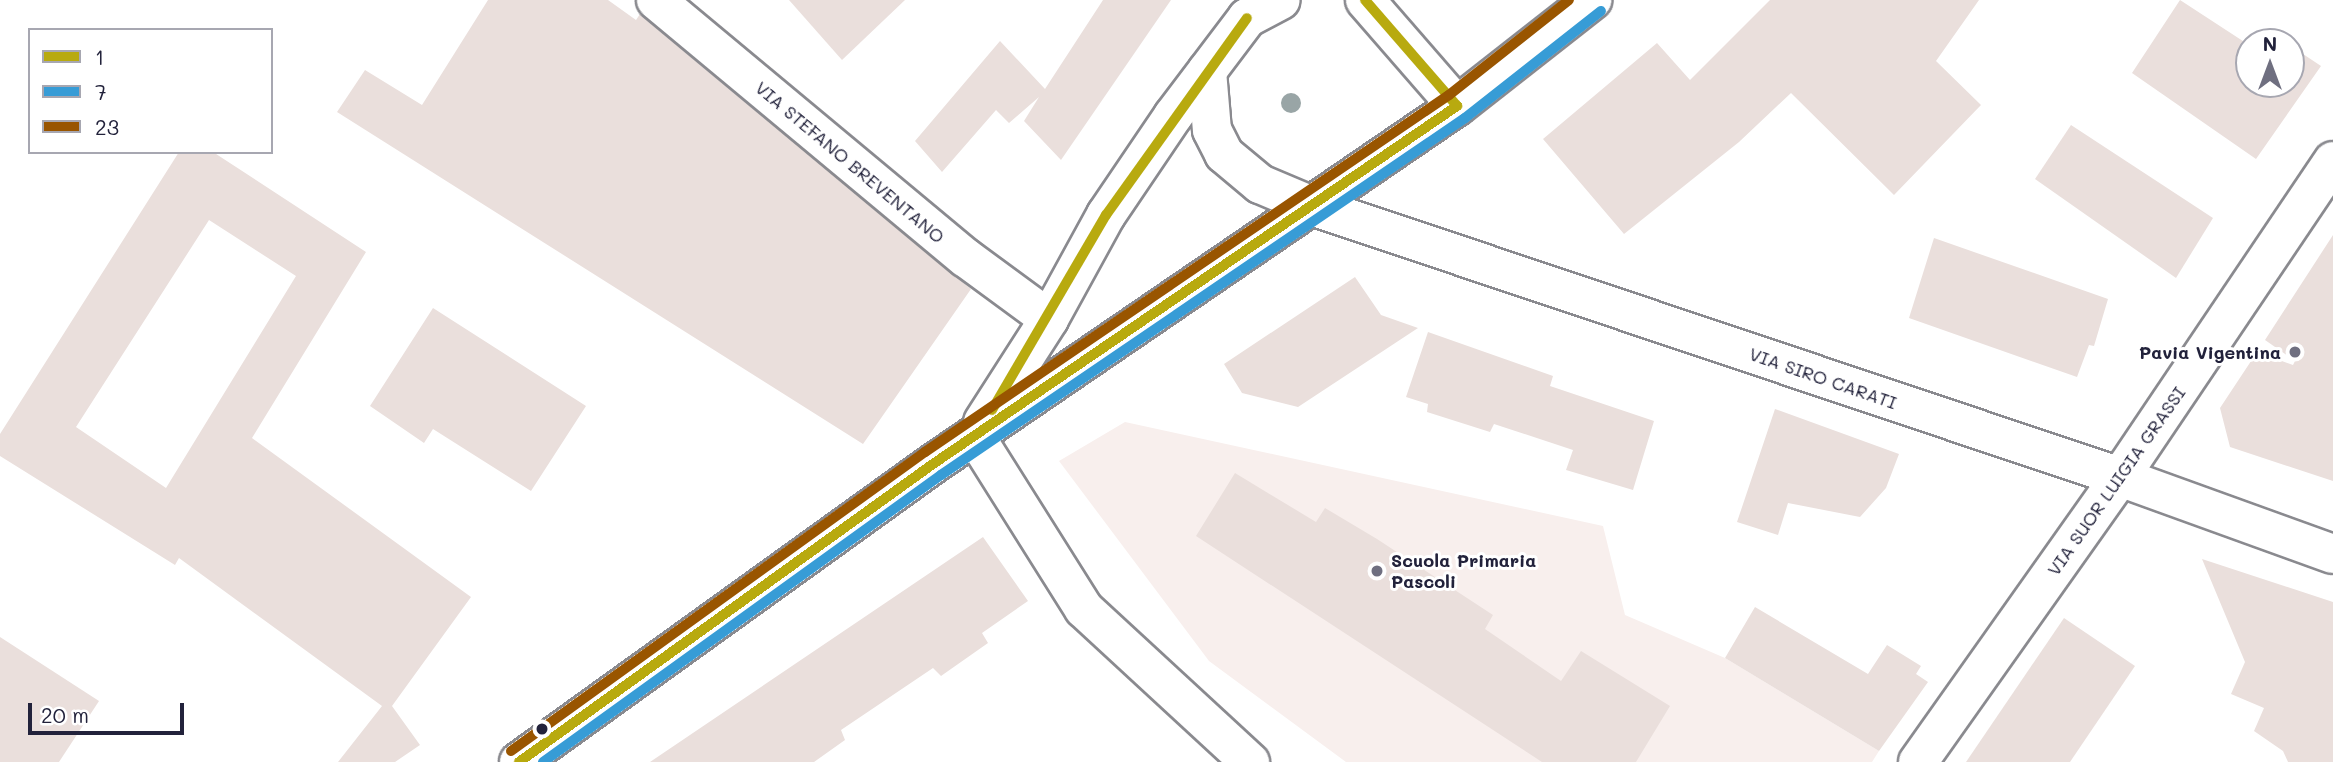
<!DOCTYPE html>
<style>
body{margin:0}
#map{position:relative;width:2333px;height:762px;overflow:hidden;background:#fff;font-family:Mali,sans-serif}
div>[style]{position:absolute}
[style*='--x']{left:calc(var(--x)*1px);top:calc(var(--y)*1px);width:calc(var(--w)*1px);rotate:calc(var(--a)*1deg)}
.built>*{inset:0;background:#f8efed}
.building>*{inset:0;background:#eadfdc}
.roads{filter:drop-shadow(2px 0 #8a8a8f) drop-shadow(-2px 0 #8a8a8f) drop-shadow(0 2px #8a8a8f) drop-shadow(0 -2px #8a8a8f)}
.minor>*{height:38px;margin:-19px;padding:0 19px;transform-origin:19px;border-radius:19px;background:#fff}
.bus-1>*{height:10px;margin:-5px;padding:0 5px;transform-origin:5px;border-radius:5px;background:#b8aa0f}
.bus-2>*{height:10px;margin:-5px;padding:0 5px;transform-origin:5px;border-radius:5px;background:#379cd6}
.bus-3>*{height:10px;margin:-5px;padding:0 5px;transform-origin:5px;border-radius:5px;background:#950}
.trees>*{width:20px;height:20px;margin:-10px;border-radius:50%;background:#99a5a6}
.dots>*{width:19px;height:19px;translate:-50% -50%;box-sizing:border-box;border:4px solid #fff;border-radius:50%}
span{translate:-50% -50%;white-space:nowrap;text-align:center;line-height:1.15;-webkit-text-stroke:6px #fff;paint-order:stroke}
.street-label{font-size:18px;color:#22223b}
.poi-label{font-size:18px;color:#22223b;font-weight:700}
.right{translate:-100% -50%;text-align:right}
.left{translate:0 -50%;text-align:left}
.legend{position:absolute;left:28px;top:28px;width:245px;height:126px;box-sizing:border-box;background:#fff;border:2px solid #a7a7b1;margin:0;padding:9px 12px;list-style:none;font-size:21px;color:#22223b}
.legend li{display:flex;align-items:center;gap:14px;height:35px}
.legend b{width:35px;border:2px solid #a7a7b1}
.north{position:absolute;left:2235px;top:28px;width:70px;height:70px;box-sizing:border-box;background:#fff;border:2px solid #a7a7b1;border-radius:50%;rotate:0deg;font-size:19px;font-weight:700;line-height:28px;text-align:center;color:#22223b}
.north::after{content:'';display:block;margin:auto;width:24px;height:32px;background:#6f6f80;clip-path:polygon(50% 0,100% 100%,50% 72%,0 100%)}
.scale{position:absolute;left:28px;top:703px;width:156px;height:32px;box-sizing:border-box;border:4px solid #22223b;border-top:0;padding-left:9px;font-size:21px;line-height:24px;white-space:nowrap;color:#22223b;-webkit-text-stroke:5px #fff;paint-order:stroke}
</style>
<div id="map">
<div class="built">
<div style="clip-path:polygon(1125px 422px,1603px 526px,1625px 615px,1725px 658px,1879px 751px,1872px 762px,1346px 762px,1209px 661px,1059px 461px)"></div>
</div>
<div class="building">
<div style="clip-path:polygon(488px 0,608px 0,636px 20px,640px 14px,971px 289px,863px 444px,337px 112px,365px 70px,422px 105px)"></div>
<div style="clip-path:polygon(789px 0,905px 0,842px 60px)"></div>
<div style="clip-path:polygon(1103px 0,1171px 0,1061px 160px,1024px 121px,1039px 97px,1009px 123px,996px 110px,942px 172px,915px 141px,1000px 41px,1045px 89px)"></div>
<div style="clip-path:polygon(1770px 0,1979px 0,1936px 61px,1981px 105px,1894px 195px,1791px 93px,1739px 142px,1624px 234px,1543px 139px,1657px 43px,1690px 80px)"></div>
<div style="clip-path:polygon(2180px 0,2249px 45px,2249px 84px,2291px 84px,2291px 46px,2321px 66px,2256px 159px,2132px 73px)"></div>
<div style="clip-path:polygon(2071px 125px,2213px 218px,2176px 278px,2035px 179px)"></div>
<div style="clip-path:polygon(evenodd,179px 152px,213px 152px,366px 252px,252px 438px,471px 597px,392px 706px,420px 745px,395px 762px,338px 762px,382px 706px,179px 558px,175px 565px,0 456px,0 434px,179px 152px,209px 220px,296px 276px,166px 488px,76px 427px,209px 220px)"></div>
<div style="clip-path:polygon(2333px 235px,2333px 481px,2230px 447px,2220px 408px,2257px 352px,2293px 365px,2295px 361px,2265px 340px)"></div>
<div style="clip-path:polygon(1934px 238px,2108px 299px,2094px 346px,2089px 345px,2077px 377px,1909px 318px)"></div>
<div style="clip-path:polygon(1355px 277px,1381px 315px,1418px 328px,1298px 407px,1242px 393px,1224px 364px)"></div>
<div style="clip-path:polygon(433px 308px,586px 406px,531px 491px,433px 429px,424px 443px,370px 406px)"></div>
<div style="clip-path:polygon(1428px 332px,1553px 376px,1550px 386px,1654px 421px,1633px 490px,1566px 470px,1573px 450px,1494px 424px,1490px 432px,1427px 412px,1428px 404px,1406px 397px)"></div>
<div style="clip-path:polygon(1775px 409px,1899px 454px,1886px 488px,1860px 517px,1788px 503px,1778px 535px,1737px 522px)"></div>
<div style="clip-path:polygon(1235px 473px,1316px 522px,1325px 508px,1377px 539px,1493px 615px,1485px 629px,1561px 681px,1581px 651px,1670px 706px,1636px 762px,1542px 762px,1196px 536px)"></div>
<div style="clip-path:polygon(983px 537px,1028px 601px,982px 633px,988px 643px,941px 676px,933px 668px,841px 730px,845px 740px,814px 762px,650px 762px)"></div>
<div style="clip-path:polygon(2202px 559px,2333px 602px,2333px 762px,2288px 762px,2283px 751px,2254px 731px,2264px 708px,2231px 694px,2245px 662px)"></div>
<div style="clip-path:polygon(1755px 607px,1868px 674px,1887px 645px,1921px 666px,1916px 674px,1928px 682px,1879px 751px,1725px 658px)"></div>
<div style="clip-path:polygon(2064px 618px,2135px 666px,2070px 762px,1966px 762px)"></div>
<div style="clip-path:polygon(0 637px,99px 701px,59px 762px,0 762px)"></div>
</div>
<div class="roads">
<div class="minor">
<div style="--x:656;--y:0;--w:403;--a:39.8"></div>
<div style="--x:966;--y:258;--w:103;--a:36.3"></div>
<div style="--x:1365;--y:0;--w:140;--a:49"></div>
<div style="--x:1207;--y:71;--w:59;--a:85.2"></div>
<div style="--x:1212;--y:130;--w:27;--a:63"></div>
<div style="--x:1224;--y:154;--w:47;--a:39.8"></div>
<div style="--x:1260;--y:184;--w:56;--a:22.9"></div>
<div style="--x:1312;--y:206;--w:852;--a:18.54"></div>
<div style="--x:2120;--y:477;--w:226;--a:19.9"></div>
<div style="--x:983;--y:422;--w:122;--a:-57.3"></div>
<div style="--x:1049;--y:319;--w:119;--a:-61.3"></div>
<div style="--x:1106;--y:215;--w:120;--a:-55.9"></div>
<div style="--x:1173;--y:116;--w:123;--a:-52.9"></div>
<div style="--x:1247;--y:18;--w:38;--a:-28"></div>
<div style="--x:975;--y:436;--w:204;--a:57.8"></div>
<div style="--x:1084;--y:609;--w:226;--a:42.7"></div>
<div style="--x:519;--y:762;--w:510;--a:-35.75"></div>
<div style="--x:933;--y:464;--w:635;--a:-34.34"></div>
<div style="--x:1457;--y:106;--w:172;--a:-38.1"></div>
<div style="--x:1918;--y:762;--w:349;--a:-54.7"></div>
<div style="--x:2120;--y:477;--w:381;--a:-56"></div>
</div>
</div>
<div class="bus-1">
<div style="--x:1365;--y:0;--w:140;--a:49"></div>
<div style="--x:992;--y:410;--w:226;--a:-59.7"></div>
<div style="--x:1106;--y:215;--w:242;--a:-54.4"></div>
<div style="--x:519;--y:762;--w:510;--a:-35.75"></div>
<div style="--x:933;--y:464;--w:635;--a:-34.34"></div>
</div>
<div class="bus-2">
<div style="--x:543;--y:762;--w:491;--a:-35.8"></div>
<div style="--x:941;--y:475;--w:634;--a:-34.27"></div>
<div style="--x:1465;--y:118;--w:173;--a:-38.2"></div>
</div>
<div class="bus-3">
<div style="--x:511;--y:751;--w:511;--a:-35.84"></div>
<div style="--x:925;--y:452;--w:634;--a:-34.27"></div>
<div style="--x:1449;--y:95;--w:153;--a:-38.4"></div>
</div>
<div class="trees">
<div style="left:1291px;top:103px"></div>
</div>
<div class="dots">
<div style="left:2295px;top:352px;background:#6f6f80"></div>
<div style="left:1377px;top:571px;background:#6f6f80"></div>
<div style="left:542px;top:729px;background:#22223b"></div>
</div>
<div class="street-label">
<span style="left:850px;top:162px;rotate:40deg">VIA STEFANO BREVENTANO</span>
<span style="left:1823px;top:378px;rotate:19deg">VIA SIRO CARATI</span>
<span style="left:2116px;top:481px;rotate:-55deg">VIA SUOR LUIGIA GRASSI</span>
</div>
<div class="poi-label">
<span class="right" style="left:2281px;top:352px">Pavia Vigentina</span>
<span class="left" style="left:1391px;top:571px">Scuola Primaria<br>Pascoli</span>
</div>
<ul class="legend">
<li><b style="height:9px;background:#b8aa0f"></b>1</li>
<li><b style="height:9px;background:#379cd6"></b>7</li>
<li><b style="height:9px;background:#950"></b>23</li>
</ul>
<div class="north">N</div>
<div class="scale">20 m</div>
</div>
